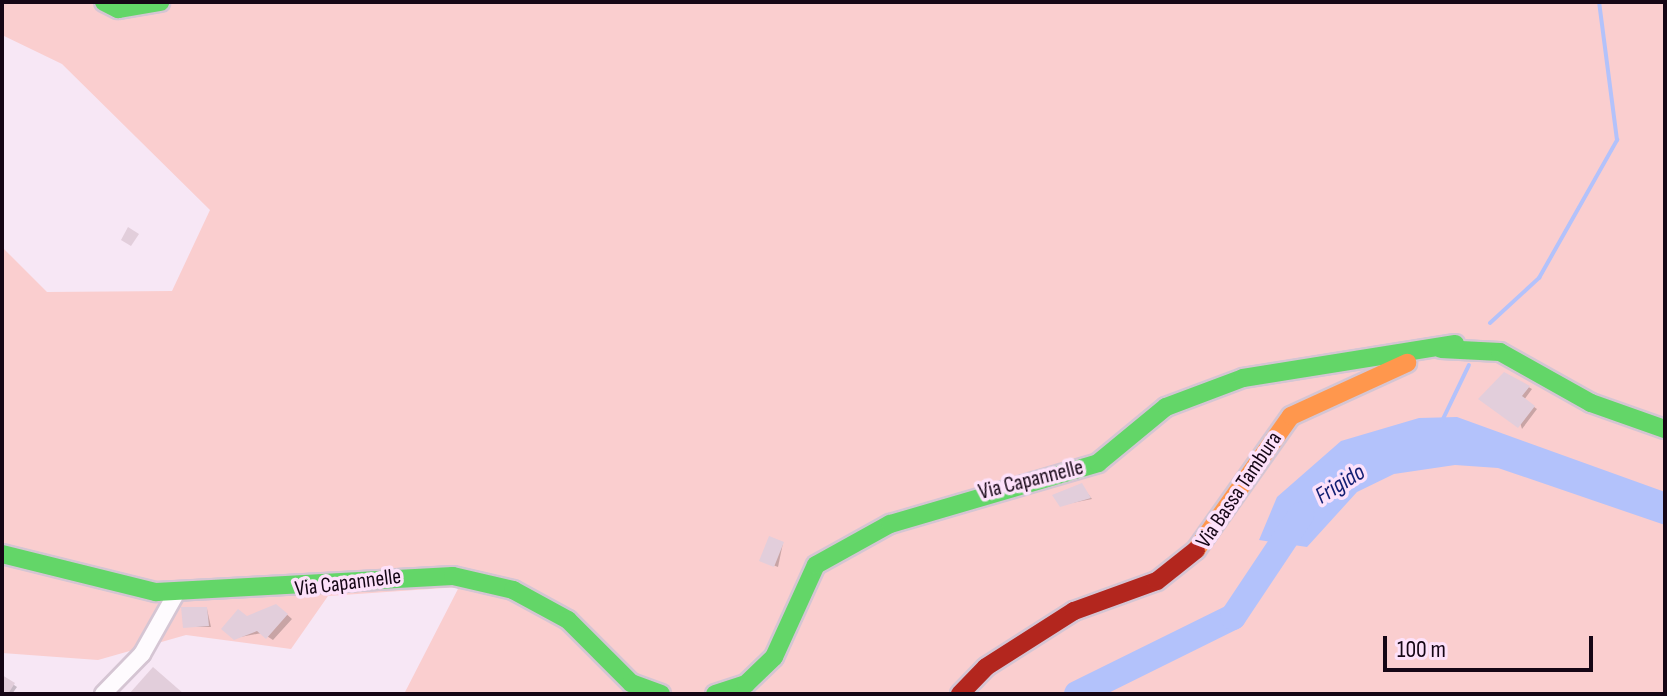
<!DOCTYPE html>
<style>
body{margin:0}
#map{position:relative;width:1667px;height:696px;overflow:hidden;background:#f7e7f5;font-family:"Sofia Sans Condensed",sans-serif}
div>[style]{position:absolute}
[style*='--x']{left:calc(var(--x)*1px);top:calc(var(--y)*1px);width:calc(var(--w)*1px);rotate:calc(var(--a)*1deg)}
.green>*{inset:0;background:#facecf}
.water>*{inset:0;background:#b3c2fb}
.shadow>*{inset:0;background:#0003}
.stream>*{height:4px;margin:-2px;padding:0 2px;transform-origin:2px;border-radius:2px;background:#b3c2fb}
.river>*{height:26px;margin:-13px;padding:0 13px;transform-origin:13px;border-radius:13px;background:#b3c2fb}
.building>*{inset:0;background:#e2cedb}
.roads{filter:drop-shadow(2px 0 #d5c5d3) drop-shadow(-2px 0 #d5c5d3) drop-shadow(0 2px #d5c5d3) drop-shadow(0 -2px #d5c5d3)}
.street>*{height:16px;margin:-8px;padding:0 8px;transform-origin:8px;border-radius:8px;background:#fefbfe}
.fast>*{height:18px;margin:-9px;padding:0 9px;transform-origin:9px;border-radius:9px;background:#63d668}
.slow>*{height:18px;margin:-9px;padding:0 9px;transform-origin:9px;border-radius:9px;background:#ff974d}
.jam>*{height:18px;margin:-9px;padding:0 9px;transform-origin:9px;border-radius:9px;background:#b3261e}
span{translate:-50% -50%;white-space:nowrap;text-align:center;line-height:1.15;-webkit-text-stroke:7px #fde1fa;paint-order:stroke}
.street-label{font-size:22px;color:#150615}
.water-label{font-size:24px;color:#121e72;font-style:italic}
.frame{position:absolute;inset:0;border:4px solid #150615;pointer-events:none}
.scale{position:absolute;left:1383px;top:636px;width:210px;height:36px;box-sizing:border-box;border:4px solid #150615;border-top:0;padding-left:10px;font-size:24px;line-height:28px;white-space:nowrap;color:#150615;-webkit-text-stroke:6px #fde1fa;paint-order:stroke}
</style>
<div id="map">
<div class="green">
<div style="clip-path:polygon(2px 2px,1665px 2px,1665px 694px,404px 694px,459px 587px,328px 596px,291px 649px,186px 635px,98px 660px,2px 653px,2px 247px,47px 292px,172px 291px,210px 210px,62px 64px,2px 35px)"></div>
</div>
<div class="water">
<div style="clip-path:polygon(1457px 417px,1665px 492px,1665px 525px,1498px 468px,1455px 465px,1394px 474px,1357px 492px,1307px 547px,1259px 540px,1277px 497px,1341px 441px,1419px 418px)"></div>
</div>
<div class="shadow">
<div style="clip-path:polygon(1505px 374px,1532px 389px,1524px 400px,1537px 409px,1522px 429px)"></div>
<div style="clip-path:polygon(1082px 486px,1092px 499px,1062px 505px)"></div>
<div style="clip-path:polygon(783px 543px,778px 567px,765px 562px)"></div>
<div style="clip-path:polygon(207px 609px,211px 627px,185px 627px)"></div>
<div style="clip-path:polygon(282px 610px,292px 619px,273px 640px,262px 633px,235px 638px)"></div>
<div style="clip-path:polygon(2px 677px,17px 687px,12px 694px,2px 691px)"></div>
</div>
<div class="stream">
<div style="--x:1490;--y:323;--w:67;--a:-42.6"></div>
<div style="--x:1539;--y:278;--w:159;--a:-60.5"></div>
<div style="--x:1617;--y:140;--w:139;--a:-97.4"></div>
<div style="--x:1442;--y:421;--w:62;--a:-64.3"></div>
</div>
<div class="river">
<div style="--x:1077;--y:694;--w:174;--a:-26.3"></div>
<div style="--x:1233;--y:617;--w:123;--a:-56.3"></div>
</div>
<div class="building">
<div style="clip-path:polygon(128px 227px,139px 234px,131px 246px,121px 240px)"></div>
<div style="clip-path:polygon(1504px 372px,1530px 386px,1522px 396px,1535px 406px,1518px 428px,1478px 399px)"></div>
<div style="clip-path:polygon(1082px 483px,1091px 498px,1060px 507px,1052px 495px)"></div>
<div style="clip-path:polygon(769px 536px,784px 542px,774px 567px,759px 561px)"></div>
<div style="clip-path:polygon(276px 604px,288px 614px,266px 639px,257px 631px,234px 640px,221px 629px,238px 609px,247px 616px)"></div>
<div style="clip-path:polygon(181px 607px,207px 607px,209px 626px,183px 628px)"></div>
<div style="clip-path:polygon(153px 667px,184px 694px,129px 694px)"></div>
<div style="clip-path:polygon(2px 675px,15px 683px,8px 694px,2px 694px)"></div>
</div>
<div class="roads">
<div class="street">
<div style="--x:103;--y:694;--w:56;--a:-45.7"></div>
<div style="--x:142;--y:654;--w:71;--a:-60.6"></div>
</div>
<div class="fast">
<div style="--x:104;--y:2;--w:16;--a:27"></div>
<div style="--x:118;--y:9;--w:43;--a:-9.5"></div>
<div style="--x:1441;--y:349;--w:59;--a:2.9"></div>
<div style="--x:1500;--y:352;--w:104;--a:29.3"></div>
<div style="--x:1591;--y:403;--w:78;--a:19.4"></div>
<div style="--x:2;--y:554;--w:159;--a:13.9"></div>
<div style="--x:156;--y:592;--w:297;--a:-3.1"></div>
<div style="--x:453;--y:576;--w:62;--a:13.1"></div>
<div style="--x:513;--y:590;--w:63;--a:28.6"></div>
<div style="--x:568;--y:620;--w:89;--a:45"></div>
<div style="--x:631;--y:683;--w:32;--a:20"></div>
<div style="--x:715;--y:694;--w:33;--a:-18"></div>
<div style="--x:746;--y:684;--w:39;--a:-44"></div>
<div style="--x:774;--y:657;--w:101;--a:-65.5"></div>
<div style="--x:816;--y:565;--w:85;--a:-29"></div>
<div style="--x:890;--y:524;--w:217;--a:-16.3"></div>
<div style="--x:1098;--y:463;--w:88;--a:-39.5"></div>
<div style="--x:1166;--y:407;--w:82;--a:-20.6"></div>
<div style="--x:1243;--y:378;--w:215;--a:-9.1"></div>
</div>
<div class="slow">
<div style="--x:1196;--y:550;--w:164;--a:-54.7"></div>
<div style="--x:1291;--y:416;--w:128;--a:-24.6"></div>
</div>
<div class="jam">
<div style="--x:960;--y:694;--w:37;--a:-46"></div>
<div style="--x:986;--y:667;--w:104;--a:-32.5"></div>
<div style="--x:1074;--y:611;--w:88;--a:-19.9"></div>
<div style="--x:1157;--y:581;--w:50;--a:-38.5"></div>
</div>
</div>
<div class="street-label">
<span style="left:1031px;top:480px;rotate:-14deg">Via Capannelle</span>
<span style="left:1239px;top:490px;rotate:-56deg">Via Bassa Tambura</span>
<span style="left:348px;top:583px;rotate:-7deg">Via Capannelle</span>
</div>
<div class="water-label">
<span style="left:1340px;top:484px;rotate:-32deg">Frigido</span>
</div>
<div class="frame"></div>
<div class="scale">100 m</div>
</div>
